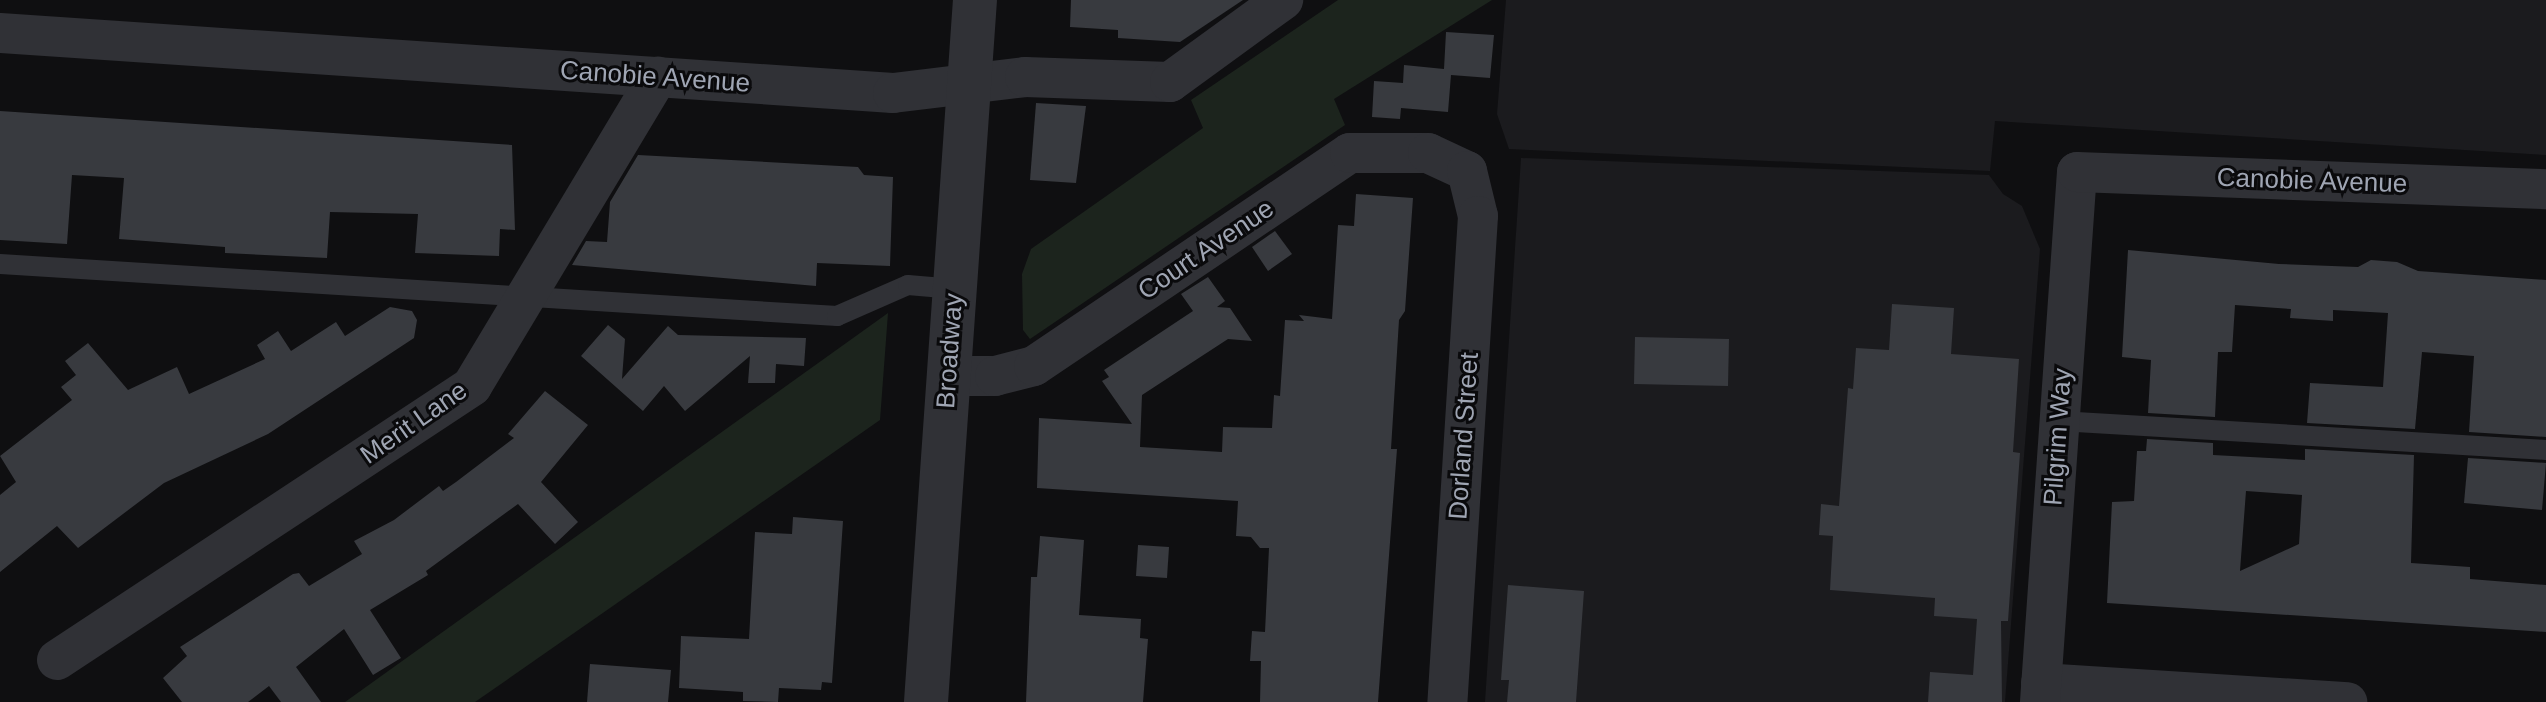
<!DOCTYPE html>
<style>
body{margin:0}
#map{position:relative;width:2546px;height:702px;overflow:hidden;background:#0f0f11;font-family:Helvetica,sans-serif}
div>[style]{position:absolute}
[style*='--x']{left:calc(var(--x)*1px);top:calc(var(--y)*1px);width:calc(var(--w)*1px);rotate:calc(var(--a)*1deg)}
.built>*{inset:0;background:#1b1b1e}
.green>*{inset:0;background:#1c241d}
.building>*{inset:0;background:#383a3f}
.service>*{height:20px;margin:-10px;padding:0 10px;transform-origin:10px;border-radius:10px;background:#303136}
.minor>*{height:40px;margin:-20px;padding:0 20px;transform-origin:20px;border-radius:20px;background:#303136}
.tertiary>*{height:44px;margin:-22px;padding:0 22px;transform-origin:22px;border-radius:22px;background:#303136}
span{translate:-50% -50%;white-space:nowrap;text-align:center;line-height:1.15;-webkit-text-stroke:6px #0a0a0c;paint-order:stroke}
.street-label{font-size:26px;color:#9fa5b3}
</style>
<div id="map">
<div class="built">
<div style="clip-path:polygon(1506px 0,2546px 0,2546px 155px,1995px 121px,1990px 171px,1509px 149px,1497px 114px)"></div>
<div style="clip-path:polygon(1521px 158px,1989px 175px,2003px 194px,2022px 206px,2040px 249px,2005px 702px,1485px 702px)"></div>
</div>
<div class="green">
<div style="clip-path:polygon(1338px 0,1492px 0,1334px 99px,1345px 125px,1030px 339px,1023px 330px,1022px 274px,1031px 249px,1203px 128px,1191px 100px)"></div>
<div style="clip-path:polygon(888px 313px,880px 420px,475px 702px,345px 702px)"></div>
</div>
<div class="building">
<div style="clip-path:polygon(1071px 0,1243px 0,1180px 42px,1118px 38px,1118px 30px,1070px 27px)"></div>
<div style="clip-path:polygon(1446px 32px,1494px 35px,1490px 78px,1451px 75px,1448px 112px,1401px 108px,1400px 119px,1372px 117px,1374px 81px,1403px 83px,1404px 65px,1444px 69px)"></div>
<div style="clip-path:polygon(1036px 103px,1086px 106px,1076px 183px,1030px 180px)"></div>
<div style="clip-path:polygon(0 111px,512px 145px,515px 230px,500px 229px,499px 256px,415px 253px,418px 214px,330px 212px,327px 258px,225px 253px,225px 247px,119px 239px,124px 178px,72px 175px,67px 244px,0 240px)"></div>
<div style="clip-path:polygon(638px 155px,858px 167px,864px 175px,893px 177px,890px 266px,817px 263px,816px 286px,572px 265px,586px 241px,607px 242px,610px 202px)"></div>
<div style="clip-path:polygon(1356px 194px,1413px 198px,1405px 311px,1399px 320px,1391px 449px,1397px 449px,1378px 702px,1260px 702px,1261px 661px,1250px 661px,1252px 631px,1265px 632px,1269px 548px,1260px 548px,1251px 537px,1236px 536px,1238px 501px,1037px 488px,1039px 418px,1132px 424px,1102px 381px,1109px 377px,1104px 370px,1193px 311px,1181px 294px,1208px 277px,1225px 301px,1217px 307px,1230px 308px,1252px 341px,1228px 339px,1142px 395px,1140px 447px,1222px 452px,1223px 427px,1272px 428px,1274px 395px,1280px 396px,1285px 320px,1304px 321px,1299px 315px,1332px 319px,1338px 225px,1354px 226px)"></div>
<div style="clip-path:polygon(1275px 231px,1292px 254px,1268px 271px,1252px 247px)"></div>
<div style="clip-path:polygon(2128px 250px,2279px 264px,2358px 267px,2371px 260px,2397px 262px,2418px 271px,2546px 280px,2546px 437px,2469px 432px,2474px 356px,2422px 352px,2415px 429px,2307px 423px,2310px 383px,2383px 387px,2388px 313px,2333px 310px,2333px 321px,2290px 318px,2291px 309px,2235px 305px,2232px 352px,2218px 352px,2215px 417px,2148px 413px,2151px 360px,2122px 357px)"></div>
<div style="clip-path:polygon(1892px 304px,1954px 308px,1951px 354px,2019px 359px,2013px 452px,2020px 453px,2008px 621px,2001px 621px,2002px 702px,1928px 702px,1930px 672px,1973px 675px,1977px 619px,1934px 616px,1935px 598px,1830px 590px,1833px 536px,1819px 535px,1821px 504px,1839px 506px,1848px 388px,1853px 389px,1856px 348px,1889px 350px)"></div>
<div style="clip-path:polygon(390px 307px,412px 311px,417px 320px,414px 338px,268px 434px,164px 483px,78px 548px,57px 526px,0 572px,0 495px,16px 482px,0 456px,72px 400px,61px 387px,76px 375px,65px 361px,88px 343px,128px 390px,177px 367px,189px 394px,265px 359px,257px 345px,278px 331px,291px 351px,336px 322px,345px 336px)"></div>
<div style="clip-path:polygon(608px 325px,625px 339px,622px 379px,668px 326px,678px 335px,806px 338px,804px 366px,776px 364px,775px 383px,748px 383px,750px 356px,685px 411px,664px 386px,643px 411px,581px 356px)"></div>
<div style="clip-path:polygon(1635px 337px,1729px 339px,1728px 386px,1634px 384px)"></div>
<div style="clip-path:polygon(545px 391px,588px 425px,541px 482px,578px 522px,555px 544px,518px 504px,426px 571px,428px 575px,370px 610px,401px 658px,373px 675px,344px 629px,296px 667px,321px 702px,281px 702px,269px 686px,248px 702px,182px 702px,163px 678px,187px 656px,180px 647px,293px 574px,299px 573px,309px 586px,362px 554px,354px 541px,394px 520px,439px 486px,443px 491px,456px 482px,514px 438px,508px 434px)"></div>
<div style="clip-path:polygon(evenodd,2147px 439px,2213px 443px,2213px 455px,2305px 460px,2305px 449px,2414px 455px,2411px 563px,2470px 567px,2470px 579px,2546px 585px,2546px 632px,2107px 603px,2112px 502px,2134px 501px,2137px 451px,2146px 451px,2147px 439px,2246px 491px,2302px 495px,2299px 544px,2240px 571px,2246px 491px)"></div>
<div style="clip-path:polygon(2468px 458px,2546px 463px,2542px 510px,2464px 503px)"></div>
<div style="clip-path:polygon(793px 517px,843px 521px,832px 683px,822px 682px,821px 690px,779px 688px,778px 702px,743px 701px,743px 692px,679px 688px,681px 636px,749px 639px,755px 532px,792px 534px)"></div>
<div style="clip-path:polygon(1040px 536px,1084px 540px,1079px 615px,1141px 619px,1140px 638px,1148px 639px,1143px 702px,1026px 702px,1031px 577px,1037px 577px)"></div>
<div style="clip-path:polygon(1138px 545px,1169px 547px,1167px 578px,1136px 576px)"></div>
<div style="clip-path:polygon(1508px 585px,1584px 591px,1576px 702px,1507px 702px,1509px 680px,1501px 680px)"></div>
<div style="clip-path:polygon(590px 664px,671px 670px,668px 702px,587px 702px)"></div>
</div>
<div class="service">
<div style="--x:0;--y:264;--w:839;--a:3.56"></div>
<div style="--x:837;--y:316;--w:77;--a:-23.6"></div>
<div style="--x:908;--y:285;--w:47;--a:4.9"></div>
<div style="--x:2059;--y:421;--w:488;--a:3.4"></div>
</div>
<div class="minor">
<div style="--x:0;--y:33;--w:895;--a:3.84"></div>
<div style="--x:893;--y:93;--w:133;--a:-6.9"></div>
<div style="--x:1025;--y:77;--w:145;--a:2"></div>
<div style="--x:1170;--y:82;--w:140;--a:-36"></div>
<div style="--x:949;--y:376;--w:46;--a:0"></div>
<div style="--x:995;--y:376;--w:40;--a:-14.4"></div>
<div style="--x:1034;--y:366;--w:381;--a:-34"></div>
<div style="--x:1350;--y:153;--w:78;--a:0"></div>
<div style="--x:1428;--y:153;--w:43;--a:24.8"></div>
<div style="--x:1467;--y:171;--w:46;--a:76.3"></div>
<div style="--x:1478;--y:216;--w:487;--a:93.6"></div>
<div style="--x:57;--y:660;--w:497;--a:-33.4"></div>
<div style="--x:472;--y:386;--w:361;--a:-59"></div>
<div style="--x:2041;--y:683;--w:307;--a:3.6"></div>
<div style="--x:2040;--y:702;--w:531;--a:-86.01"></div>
<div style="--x:2077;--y:172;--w:469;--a:2.1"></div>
</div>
<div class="tertiary">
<div style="--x:926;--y:702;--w:704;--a:-86.01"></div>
</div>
<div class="street-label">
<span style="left:655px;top:77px;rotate:4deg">Canobie Avenue</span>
<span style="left:2312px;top:181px;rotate:2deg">Canobie Avenue</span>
<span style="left:1206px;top:250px;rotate:-34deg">Court Avenue</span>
<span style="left:950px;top:351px;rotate:-86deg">Broadway</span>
<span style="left:414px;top:423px;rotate:-35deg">Merit Lane</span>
<span style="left:1464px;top:436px;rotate:-86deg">Dorland Street</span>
<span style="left:2058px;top:437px;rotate:-86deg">Pilgrim Way</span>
</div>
</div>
